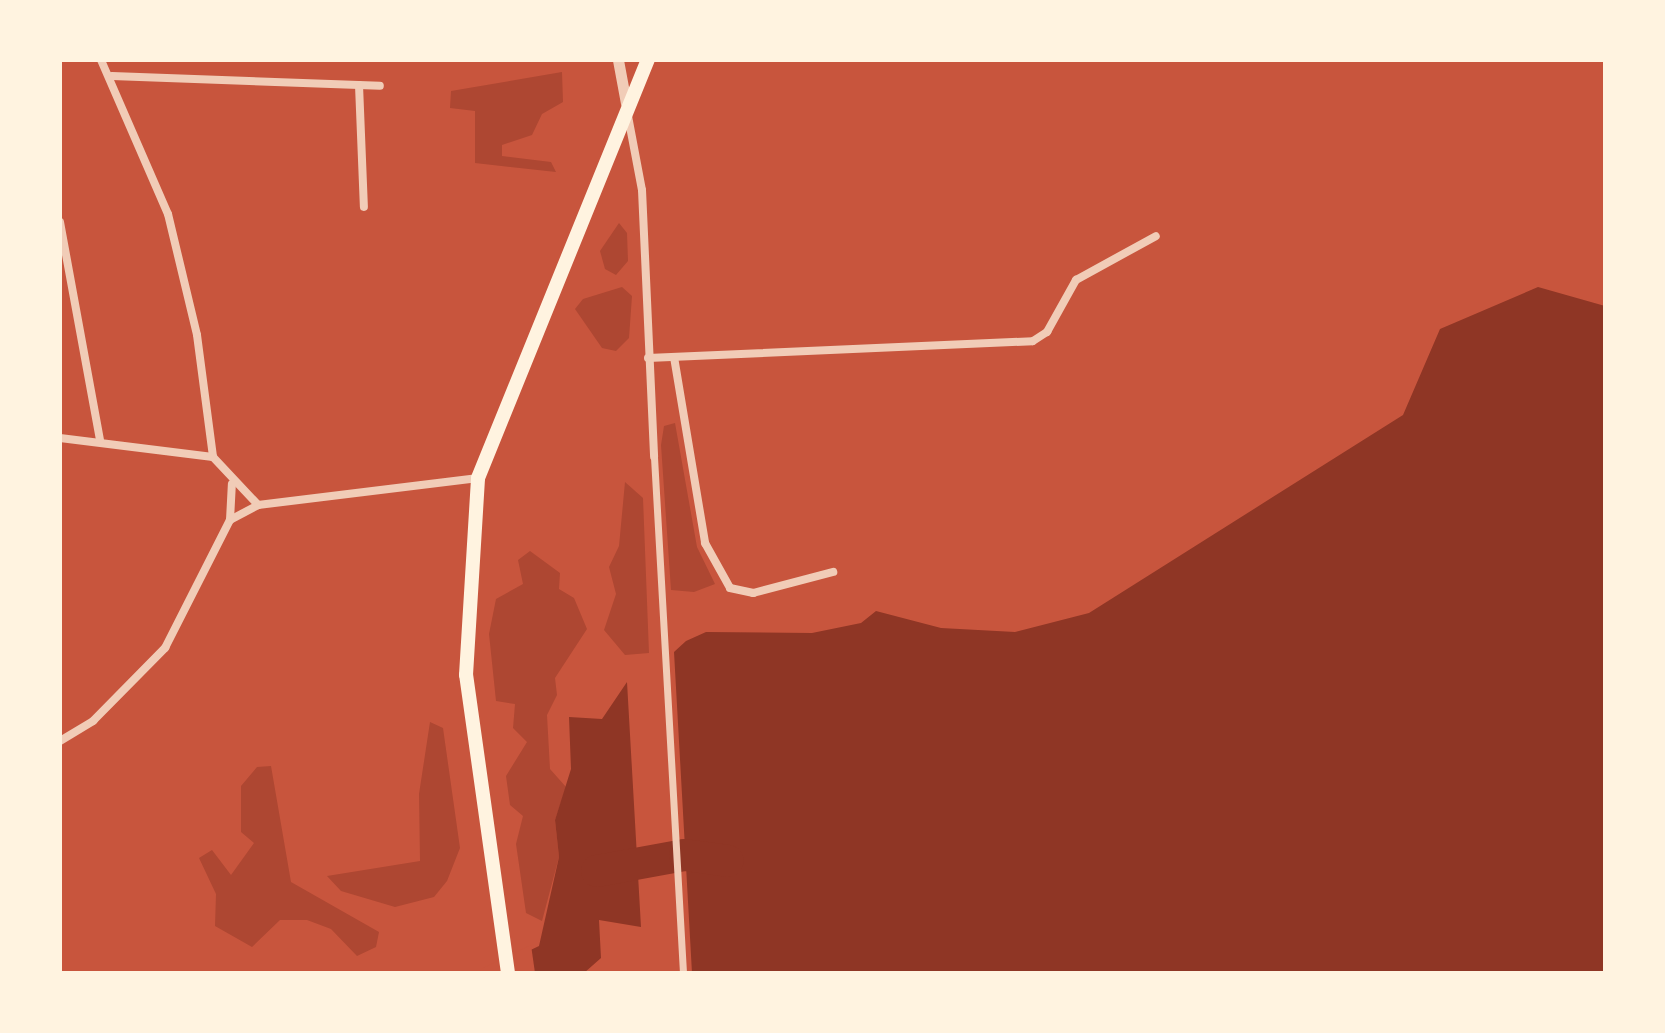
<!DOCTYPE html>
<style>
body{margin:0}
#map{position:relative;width:1665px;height:1033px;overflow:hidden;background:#c8553d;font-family:"Golos Text",sans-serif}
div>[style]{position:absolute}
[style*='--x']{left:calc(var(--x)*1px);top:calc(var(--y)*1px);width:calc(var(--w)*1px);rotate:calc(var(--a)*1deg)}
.green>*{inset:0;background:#ae4732}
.water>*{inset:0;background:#8f3625}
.pier>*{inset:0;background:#c8553d}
.river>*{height:32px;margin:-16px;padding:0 16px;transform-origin:16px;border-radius:16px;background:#8f3625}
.pedestrian>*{height:7px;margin:-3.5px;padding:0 3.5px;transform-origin:3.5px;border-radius:3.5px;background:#f1ccb7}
.minor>*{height:8px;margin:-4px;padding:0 4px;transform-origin:4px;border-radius:4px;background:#f1ccb7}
.tertiary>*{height:11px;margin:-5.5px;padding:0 5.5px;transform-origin:5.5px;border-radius:5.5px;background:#f1ccb7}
.primary>*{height:14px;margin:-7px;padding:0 7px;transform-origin:7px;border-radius:7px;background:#fff3e0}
span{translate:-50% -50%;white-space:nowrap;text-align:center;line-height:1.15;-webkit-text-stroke:6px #fff3e0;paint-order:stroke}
.frame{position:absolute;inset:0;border:62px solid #fff3e0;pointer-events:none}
</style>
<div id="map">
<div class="green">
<div style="clip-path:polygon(562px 72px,563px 102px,542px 114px,532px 135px,502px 145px,502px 156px,551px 162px,556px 172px,475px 163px,475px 111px,450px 108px,451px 91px)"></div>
<div style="clip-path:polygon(619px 223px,627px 233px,628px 261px,616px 275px,605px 269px,600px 251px)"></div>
<div style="clip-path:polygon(622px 287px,632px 296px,629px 338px,616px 351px,602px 348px,575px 309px,583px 299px)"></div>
<div style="clip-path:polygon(675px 423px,697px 547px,715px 584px,694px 592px,671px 590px,661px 445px,664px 426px)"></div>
<div style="clip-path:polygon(625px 482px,643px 498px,649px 653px,625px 655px,604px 630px,616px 594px,609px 567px,619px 546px)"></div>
<div style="clip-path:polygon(530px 551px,560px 573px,559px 589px,574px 598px,587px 629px,555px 678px,557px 695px,547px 715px,550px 769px,566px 787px,555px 820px,559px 857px,542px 921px,526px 913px,516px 844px,523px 816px,510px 805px,506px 776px,527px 742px,513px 728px,515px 704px,496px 701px,489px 634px,496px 599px,523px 584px,518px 560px)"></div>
<div style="clip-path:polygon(430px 722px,443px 728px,460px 848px,447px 881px,434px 897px,395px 907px,341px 891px,327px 876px,420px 861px,419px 794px)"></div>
<div style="clip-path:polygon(271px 766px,291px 882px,379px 932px,376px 947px,357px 956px,331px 929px,307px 920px,280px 920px,252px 947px,215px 926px,216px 894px,199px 858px,212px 850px,231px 875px,254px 843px,241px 832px,241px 786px,257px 767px)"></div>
</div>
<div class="water">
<div style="clip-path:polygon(1538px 287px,1605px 306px,1605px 973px,692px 973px,674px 652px,686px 641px,706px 632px,812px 633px,861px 623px,876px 611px,941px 628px,1015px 632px,1089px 613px,1403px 415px,1440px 329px)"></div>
<div style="clip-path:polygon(627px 682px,641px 927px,599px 920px,601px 958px,584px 973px,482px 973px,539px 946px,559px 857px,555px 820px,571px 769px,569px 717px,602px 719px)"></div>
</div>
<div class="pier">
<div style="clip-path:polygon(531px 945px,535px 973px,478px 973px,481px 969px)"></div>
</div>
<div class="river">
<div style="--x:597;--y:871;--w:89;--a:-10.3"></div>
<div style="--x:685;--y:855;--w:43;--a:7.9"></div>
</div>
<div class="pedestrian">
<div style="--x:654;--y:457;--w:517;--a:86.78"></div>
</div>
<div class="minor">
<div style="--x:101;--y:60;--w:168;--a:66.5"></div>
<div style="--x:168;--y:214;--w:124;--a:76.5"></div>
<div style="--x:197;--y:335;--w:123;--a:82.5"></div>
<div style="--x:213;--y:457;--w:66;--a:46.8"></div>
<div style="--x:112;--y:76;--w:268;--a:2.1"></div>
<div style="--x:359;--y:85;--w:122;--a:87.7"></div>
<div style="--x:628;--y:116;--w:75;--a:79.3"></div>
<div style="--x:642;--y:190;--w:267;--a:87.4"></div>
<div style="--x:60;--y:222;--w:221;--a:79.6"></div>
<div style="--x:674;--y:357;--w:189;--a:80.5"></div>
<div style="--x:705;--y:543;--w:51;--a:60.9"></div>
<div style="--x:730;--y:588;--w:24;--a:12"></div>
<div style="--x:753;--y:593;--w:83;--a:-14.7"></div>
<div style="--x:648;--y:358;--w:385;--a:-2.5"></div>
<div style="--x:1033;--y:341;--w:17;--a:-33"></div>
<div style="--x:1047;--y:332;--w:60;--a:-60.9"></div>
<div style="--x:1076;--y:280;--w:91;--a:-28.8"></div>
<div style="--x:60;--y:438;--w:154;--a:7.1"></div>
<div style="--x:230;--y:520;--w:36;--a:-87"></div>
<div style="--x:60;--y:741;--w:39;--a:-31"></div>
<div style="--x:93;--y:721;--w:103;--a:-45.4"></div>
<div style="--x:165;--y:648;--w:144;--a:-63.1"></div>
<div style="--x:230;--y:520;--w:32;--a:-28"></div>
<div style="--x:258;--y:505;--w:222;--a:-7"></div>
</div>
<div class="tertiary">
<div style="--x:618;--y:60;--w:44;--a:79.5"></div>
</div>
<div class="primary">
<div style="--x:508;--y:973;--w:301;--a:-98"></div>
<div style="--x:466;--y:675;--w:197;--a:-86.5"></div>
<div style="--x:478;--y:478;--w:451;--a:-67.9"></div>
</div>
<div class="frame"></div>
</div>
